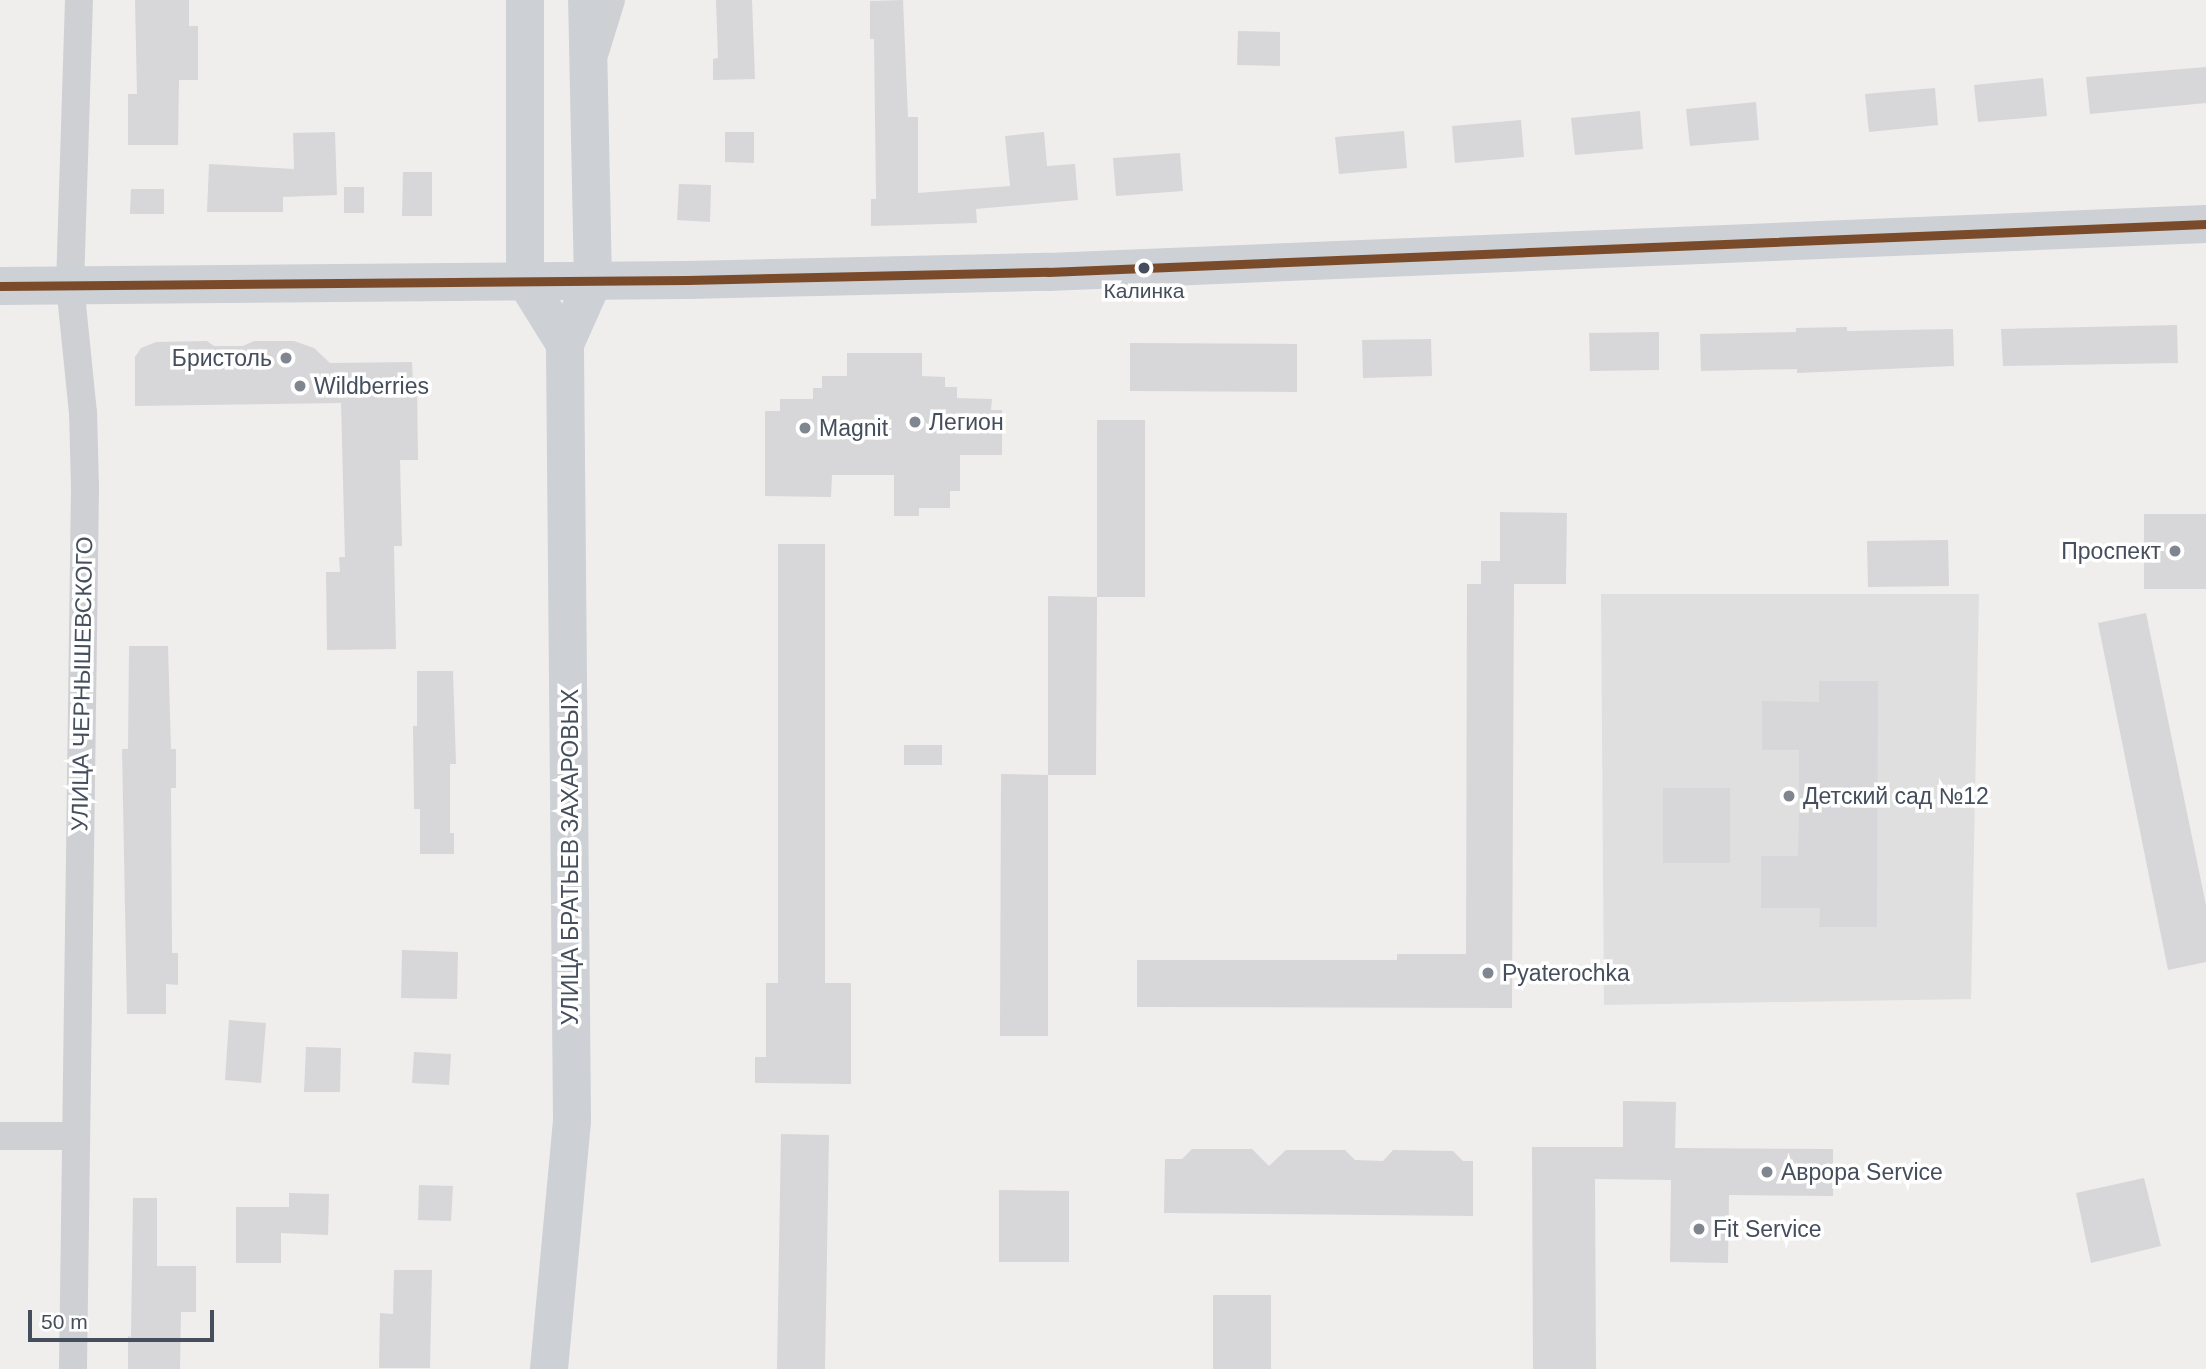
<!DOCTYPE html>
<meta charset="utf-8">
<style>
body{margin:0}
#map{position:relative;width:2206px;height:1369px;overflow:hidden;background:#efeeed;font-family:Helvetica,sans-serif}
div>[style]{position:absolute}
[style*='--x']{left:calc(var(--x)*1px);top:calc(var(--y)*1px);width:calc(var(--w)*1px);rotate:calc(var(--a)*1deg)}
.education>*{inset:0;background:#e0dfe0}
.building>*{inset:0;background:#d7d7d9}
.street>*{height:28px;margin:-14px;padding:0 14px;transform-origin:14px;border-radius:14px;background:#ced0d4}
.secondary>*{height:38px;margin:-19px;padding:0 19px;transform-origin:19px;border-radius:19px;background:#cdd0d4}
.bus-1>*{height:9px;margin:-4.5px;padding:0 4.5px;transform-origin:4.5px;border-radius:4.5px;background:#7a4b2a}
.dots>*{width:19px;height:19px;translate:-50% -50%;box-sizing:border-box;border:4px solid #fff;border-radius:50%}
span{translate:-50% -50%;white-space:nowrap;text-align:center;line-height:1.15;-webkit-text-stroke:7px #fff;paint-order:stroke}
.bus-label{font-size:21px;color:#444e5c}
.poi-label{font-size:23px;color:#444e5c}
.right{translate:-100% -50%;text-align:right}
.left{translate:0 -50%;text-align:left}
.street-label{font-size:23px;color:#444e5c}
.scale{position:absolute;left:28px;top:1310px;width:186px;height:32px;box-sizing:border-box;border:4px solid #444e5c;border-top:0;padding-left:9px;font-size:21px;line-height:24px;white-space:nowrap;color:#444e5c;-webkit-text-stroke:5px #fff;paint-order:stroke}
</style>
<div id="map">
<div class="education">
<div style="clip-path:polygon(1601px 594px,1979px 594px,1971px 999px,1604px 1005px)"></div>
</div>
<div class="building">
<div style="clip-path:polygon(135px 0,189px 0,189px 26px,198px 26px,198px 80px,179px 80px,178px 145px,128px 145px,128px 94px,137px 94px)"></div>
<div style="clip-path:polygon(716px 0,752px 0,755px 79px,713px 80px,713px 59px,718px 58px)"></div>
<div style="clip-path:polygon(903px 0,908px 117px,918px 117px,918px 193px,1010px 186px,1005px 136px,1044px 132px,1047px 166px,1075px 164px,1078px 200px,976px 209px,977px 223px,871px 226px,871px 199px,876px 199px,874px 39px,870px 39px,870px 1px)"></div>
<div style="clip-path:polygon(1238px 31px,1280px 32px,1280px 66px,1237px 65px)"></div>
<div style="clip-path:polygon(2206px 67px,2206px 103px,2090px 114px,2086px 77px)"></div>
<div style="clip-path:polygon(2043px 78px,2047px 116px,1978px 122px,1974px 85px)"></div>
<div style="clip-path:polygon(1935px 88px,1938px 125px,1869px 132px,1865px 94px)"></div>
<div style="clip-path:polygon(1756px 102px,1759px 140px,1690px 146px,1686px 109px)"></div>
<div style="clip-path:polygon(1640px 111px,1643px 149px,1575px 155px,1571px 118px)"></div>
<div style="clip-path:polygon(1521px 120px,1524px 157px,1455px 163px,1452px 126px)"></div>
<div style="clip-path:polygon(1404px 131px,1407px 168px,1339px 174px,1335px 137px)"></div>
<div style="clip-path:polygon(335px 132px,337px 195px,283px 197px,283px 212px,207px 212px,209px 164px,294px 169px,293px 133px)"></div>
<div style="clip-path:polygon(725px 132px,754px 132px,754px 163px,725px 162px)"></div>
<div style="clip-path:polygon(1180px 153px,1183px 191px,1116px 196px,1113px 158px)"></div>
<div style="clip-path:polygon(403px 172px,432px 172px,432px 216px,402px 216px)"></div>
<div style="clip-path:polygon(679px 184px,711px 185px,710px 222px,677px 220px)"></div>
<div style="clip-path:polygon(344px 187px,364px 187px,364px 213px,344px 213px)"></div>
<div style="clip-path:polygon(131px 189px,164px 189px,164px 214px,130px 214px)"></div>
<div style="clip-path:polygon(2177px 325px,2178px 363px,2003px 366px,2001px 329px)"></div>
<div style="clip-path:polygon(1847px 327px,1847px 331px,1953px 329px,1954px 366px,1797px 373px,1797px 369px,1701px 371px,1700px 334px,1796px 332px,1796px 328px)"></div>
<div style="clip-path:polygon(1659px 332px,1659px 370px,1590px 371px,1589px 333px)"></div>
<div style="clip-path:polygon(1431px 339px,1432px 376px,1363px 378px,1362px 340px)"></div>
<div style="clip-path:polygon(207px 341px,214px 346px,243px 346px,254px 341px,294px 341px,314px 348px,330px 363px,412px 362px,413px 383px,417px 383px,418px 460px,400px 460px,402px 546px,394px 546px,396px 649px,327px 650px,326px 572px,340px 572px,339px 557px,345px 557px,341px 403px,135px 406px,135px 357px,141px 348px,156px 342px)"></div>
<div style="clip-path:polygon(1130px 343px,1297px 344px,1297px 392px,1130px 391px)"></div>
<div style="clip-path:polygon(847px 353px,922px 353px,922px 376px,945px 377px,945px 387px,957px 387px,957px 398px,992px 399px,991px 410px,1002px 410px,1002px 455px,960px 455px,960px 491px,950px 491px,950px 508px,919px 508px,919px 516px,894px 516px,894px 475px,832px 475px,831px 497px,765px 496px,765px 411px,780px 411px,780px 399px,813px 399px,813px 388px,822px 388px,822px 376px,847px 376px)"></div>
<div style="clip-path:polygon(1097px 420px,1145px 420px,1145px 597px,1097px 597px)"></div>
<div style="clip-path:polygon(1500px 512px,1567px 513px,1566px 584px,1514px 584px,1512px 1008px,1137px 1007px,1137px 960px,1397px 960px,1397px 954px,1466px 954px,1467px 584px,1481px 584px,1481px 561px,1500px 561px)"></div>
<div style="clip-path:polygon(2144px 514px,2206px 514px,2206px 589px,2144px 589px)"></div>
<div style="clip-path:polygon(1948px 540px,1949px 586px,1868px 587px,1867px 541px)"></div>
<div style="clip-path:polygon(778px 544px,825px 544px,825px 983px,851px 983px,851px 1084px,755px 1083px,755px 1057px,766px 1057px,766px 983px,778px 983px)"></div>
<div style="clip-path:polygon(1048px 596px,1097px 597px,1096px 775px,1048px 775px)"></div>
<div style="clip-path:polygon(2146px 613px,2206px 905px,2206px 962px,2168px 970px,2098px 623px)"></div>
<div style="clip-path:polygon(129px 646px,168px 646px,171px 749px,176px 749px,176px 788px,171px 788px,172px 953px,178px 953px,178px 985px,166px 984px,166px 1014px,127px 1014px,122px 749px,128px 749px)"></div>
<div style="clip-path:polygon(417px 671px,453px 671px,456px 764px,450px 764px,450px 833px,454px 833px,454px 854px,420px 854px,420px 809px,414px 809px,413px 726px,417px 726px)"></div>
<div style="clip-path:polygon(1819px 681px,1878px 681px,1877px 927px,1819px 927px,1820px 908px,1761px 908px,1761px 856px,1798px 856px,1799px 801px,1799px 750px,1762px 750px,1762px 701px,1819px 702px)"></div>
<div style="clip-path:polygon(904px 745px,942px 745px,942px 765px,904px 765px)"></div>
<div style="clip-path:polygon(1001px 774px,1048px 775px,1048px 1036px,1000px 1036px)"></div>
<div style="clip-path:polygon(1663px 788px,1730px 788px,1730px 863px,1663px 863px)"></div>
<div style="clip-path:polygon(402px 950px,458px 952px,457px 999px,401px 998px)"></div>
<div style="clip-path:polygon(229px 1020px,266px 1023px,261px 1083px,225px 1080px)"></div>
<div style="clip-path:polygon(306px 1047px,341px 1048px,340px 1092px,304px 1092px)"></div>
<div style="clip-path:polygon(414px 1052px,451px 1054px,449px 1085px,412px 1083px)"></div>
<div style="clip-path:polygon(1623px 1101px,1676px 1102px,1675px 1148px,1833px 1149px,1833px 1196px,1729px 1195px,1728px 1263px,1670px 1262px,1671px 1180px,1595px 1179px,1596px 1369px,1533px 1369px,1532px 1147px,1623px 1147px)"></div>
<div style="clip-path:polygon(781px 1134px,829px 1135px,825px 1369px,777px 1369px)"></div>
<div style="clip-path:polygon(1192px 1149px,1252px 1149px,1269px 1166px,1286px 1150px,1345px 1150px,1355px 1160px,1383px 1161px,1393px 1150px,1453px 1151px,1463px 1161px,1473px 1161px,1473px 1216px,1164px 1213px,1165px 1159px,1182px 1159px)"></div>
<div style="clip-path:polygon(2144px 1178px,2161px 1246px,2091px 1263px,2076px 1193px)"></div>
<div style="clip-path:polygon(419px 1185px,453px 1186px,451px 1221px,418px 1220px)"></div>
<div style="clip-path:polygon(999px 1190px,1069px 1191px,1069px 1262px,999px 1262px)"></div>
<div style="clip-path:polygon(289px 1193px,329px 1194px,328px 1235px,281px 1233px,281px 1263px,236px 1263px,236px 1207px,289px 1207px)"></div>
<div style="clip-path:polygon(133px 1198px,157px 1198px,157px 1266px,196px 1266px,196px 1312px,181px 1312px,180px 1369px,128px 1369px,128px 1336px,131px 1337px)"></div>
<div style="clip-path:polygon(394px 1270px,432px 1270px,430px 1368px,379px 1368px,380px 1313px,393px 1314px)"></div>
<div style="clip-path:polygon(1213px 1295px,1271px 1295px,1271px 1369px,1213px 1369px)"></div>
</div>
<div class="street">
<div style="--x:595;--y:52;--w:54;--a:-72.9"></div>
<div style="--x:0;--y:1136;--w:76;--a:0"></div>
<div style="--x:73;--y:1369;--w:882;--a:-89.22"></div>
<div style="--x:85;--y:487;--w:74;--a:-91.5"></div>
<div style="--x:83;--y:413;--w:128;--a:-95.8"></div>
<div style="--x:70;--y:286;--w:286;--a:-88.2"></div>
</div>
<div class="secondary">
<div style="--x:525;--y:0;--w:280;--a:90"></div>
<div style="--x:525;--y:280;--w:75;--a:58"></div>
<div style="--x:0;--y:286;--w:687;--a:-0.5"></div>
<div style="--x:687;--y:280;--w:361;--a:-1.3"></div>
<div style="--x:1048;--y:272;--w:1159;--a:-2.37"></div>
<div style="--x:549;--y:1369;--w:249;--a:-84.7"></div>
<div style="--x:572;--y:1121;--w:777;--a:-90.52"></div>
<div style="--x:565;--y:344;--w:69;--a:-66"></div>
<div style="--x:593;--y:281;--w:281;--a:-91.2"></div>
</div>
<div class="bus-1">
<div style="--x:0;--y:286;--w:687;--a:-0.5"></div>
<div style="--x:687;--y:280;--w:361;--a:-1.3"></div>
<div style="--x:1048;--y:272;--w:1159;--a:-2.37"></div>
</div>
<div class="dots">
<div style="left:1144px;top:268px;background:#444e5c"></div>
<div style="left:286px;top:358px;background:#80868f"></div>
<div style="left:300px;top:386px;background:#80868f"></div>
<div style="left:915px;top:422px;background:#80868f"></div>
<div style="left:805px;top:428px;background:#80868f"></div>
<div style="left:2175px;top:551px;background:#80868f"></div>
<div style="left:1789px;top:796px;background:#80868f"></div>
<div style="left:1488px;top:973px;background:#80868f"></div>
<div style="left:1767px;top:1172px;background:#80868f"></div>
<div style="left:1699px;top:1229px;background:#80868f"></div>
</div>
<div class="bus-label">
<span style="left:1144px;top:291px">Калинка</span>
</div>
<div class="poi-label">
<span class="right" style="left:272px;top:358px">Бристоль</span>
<span class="left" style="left:314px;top:386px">Wildberries</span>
<span class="left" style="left:929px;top:422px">Легион</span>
<span class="left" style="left:819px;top:428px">Magnit</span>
<span class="right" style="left:2161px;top:551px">Проспект</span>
<span class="left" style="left:1803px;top:796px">Детский сад №12</span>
<span class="left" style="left:1502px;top:973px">Pyaterochka</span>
<span class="left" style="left:1781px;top:1172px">Аврора Service</span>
<span class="left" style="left:1713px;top:1229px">Fit Service</span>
</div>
<div class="street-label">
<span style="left:82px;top:684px;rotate:-89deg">УЛИЦА ЧЕРНЫШЕВСКОГО</span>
<span style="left:570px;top:857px;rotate:-90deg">УЛИЦА БРАТЬЕВ ЗАХАРОВЫХ</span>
</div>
<div class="scale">50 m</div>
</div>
